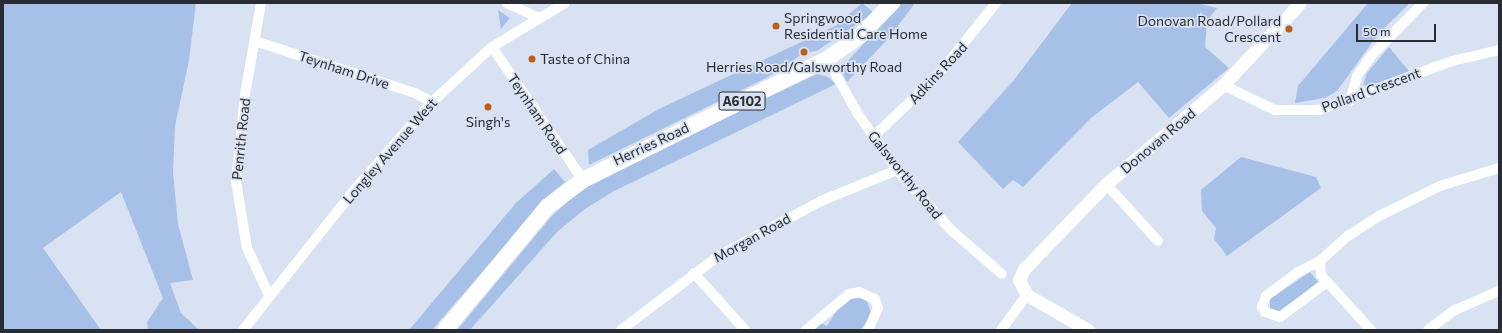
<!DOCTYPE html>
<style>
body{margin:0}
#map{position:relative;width:1502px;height:333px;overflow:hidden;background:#d8e2f2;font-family:Commissioner,sans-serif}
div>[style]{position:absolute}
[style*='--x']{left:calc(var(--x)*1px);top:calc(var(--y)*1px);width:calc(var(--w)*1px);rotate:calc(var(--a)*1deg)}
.green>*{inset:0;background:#a7c0e7}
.minor>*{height:10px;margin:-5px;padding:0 5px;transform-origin:5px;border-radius:5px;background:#fff}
.tertiary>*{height:13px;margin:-6.5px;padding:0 6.5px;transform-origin:6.5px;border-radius:6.5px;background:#fff}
.primary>*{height:16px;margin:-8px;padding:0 8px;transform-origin:8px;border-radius:8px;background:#fff}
.dots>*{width:11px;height:11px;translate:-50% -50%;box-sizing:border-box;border:2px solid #d8e2f2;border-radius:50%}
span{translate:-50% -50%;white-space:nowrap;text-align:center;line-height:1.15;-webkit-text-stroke:3.5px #d8e2f2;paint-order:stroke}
.shield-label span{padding:1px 3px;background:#d8e2f2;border:1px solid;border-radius:3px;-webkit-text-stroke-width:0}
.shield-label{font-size:13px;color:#292d33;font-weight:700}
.poi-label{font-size:14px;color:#292d33}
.left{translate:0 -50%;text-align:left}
.right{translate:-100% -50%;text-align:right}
.street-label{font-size:14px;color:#292d33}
.frame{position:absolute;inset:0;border:4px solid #292d33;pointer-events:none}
.scale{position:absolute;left:1356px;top:24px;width:80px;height:18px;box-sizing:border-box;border:2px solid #292d33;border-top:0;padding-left:5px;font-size:12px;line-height:14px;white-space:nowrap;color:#292d33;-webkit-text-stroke:3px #d8e2f2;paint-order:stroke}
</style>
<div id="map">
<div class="green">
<div style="clip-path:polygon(3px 3px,196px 3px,189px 60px,175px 126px,173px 172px,178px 224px,193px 280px,170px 283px,181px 313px,199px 330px,148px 330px,147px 322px,163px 298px,121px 192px,43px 248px,101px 330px,3px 330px)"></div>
<div style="clip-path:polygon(862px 3px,874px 13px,818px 50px,801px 55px,768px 77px,589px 165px,588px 150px,659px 109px,835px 26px)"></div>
<div style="clip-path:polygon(901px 3px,915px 3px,888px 39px,847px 82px,841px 70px,845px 64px)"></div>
<div style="clip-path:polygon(1072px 3px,1196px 3px,1217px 8px,1207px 21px,1205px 47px,1229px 68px,1169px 118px,1138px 82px,1091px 118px,1023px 187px,1013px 180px,1003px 189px,958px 142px,1014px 80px)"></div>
<div style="clip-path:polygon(1368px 3px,1410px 3px,1379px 33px,1337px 91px,1325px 98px,1295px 103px,1298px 86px)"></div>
<div style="clip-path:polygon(498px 10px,510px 18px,501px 29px)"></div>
<div style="clip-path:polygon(1389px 47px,1409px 71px,1375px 85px,1363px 85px,1367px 73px)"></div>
<div style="clip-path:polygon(817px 74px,828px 77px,836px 84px,614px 191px,585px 209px,557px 232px,470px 330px,457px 330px,551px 217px,572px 197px,600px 178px)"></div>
<div style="clip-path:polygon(1241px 157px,1316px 177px,1321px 188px,1227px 256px,1214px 239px,1216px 228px,1202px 211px,1201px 190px)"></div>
<div style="clip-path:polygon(554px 169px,565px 182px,549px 195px,432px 330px,409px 330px,516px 203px)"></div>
<div style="clip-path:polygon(1310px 272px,1318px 282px,1282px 312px,1270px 310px,1270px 299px)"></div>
<div style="clip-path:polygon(860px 298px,867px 301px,872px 316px,860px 330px,813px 330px,821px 323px,827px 326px,837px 310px,851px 299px)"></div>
</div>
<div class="minor">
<div style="--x:261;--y:3;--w:93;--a:99.9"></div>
<div style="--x:245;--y:95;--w:86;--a:96"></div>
<div style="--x:236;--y:181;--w:68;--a:80.7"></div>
<div style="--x:247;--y:248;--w:52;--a:64.9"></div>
<div style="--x:507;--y:3;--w:33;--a:25"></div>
<div style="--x:255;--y:41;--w:168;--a:18"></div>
<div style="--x:415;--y:93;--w:19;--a:28"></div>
<div style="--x:492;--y:47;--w:161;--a:55.6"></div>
<div style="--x:827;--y:59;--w:63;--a:60.6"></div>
<div style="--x:858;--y:114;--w:68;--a:55.1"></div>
<div style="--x:897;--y:170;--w:81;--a:48"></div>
<div style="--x:951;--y:230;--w:67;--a:40.8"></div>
<div style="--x:1223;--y:85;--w:58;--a:25.7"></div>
<div style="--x:1275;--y:110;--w:44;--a:0"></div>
<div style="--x:1319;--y:110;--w:142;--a:-20.2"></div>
<div style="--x:1452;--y:61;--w:48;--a:-13.2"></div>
<div style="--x:1350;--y:101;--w:26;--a:-74"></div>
<div style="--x:1357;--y:76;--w:24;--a:-55"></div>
<div style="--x:1371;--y:56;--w:74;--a:-45.5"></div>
<div style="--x:873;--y:137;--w:90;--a:-43.6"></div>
<div style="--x:938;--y:75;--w:92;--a:-51.1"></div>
<div style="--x:1106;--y:184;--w:77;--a:47.6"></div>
<div style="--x:1320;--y:261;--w:25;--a:153"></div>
<div style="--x:1298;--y:272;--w:40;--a:143"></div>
<div style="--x:1266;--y:296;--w:12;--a:110"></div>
<div style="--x:1262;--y:307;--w:6;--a:59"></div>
<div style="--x:1265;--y:312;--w:16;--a:18"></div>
<div style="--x:1280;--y:317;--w:59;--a:-36.7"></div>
<div style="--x:694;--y:273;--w:76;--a:48.2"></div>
<div style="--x:243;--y:330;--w:180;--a:-51.5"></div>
<div style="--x:355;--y:189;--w:116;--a:-48.5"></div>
<div style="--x:432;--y:102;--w:81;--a:-42.5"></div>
<div style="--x:492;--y:47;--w:85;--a:-31.1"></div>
<div style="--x:621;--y:330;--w:121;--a:-37.2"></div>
<div style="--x:717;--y:257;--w:118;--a:-28.3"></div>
<div style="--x:821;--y:201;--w:82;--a:-22.2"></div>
<div style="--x:806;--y:330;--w:56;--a:-39.9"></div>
<div style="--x:849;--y:294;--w:10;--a:-11"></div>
<div style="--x:859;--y:292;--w:17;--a:24"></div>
<div style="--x:875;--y:299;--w:9;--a:72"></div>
<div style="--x:878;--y:308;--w:24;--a:114"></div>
<div style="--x:1001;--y:330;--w:44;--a:-53.4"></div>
<div style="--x:1371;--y:330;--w:74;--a:-132.3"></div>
<div style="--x:1321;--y:275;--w:14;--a:-94"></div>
<div style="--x:1320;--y:261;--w:38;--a:-42"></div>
<div style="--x:1348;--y:236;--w:37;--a:-33"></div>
<div style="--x:1379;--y:216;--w:68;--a:-26.2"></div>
<div style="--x:1440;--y:186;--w:62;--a:-17"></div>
<div style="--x:1428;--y:330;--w:34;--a:-37"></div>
<div style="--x:1455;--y:310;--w:48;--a:-23.4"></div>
</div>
<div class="tertiary">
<div style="--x:1088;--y:330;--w:70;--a:-150.2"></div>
<div style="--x:1027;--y:295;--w:17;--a:-118"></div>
<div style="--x:1019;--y:280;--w:12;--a:-66"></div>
<div style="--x:1024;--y:269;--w:118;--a:-46"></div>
<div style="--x:1106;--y:184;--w:153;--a:-40.2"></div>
<div style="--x:1223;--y:85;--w:112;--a:-46.8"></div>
</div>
<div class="primary">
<div style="--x:445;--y:330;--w:160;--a:-50.3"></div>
<div style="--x:547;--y:207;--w:45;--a:-36.9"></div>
<div style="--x:583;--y:180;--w:272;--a:-26.4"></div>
<div style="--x:827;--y:59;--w:42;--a:-35.2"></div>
<div style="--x:861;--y:35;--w:45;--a:-45.9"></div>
</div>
<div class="dots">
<div style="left:776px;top:26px;background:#bd5d19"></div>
<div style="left:1289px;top:29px;background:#bd5d19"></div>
<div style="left:804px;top:52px;background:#bd5d19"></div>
<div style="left:532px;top:59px;background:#bd5d19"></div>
<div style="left:488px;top:107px;background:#bd5d19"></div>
</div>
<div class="shield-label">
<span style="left:742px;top:101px">A6102</span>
</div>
<div class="poi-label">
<span class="left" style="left:784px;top:26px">Springwood<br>Residential Care Home</span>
<span class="right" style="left:1281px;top:29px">Donovan Road/Pollard<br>Crescent</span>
<span class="left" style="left:540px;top:59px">Taste of China</span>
<span style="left:804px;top:67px">Herries Road/Galsworthy Road</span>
<span style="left:488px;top:122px">Singh's</span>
</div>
<div class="street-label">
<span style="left:344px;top:70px;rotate:18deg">Teynham Drive</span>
<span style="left:938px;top:73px;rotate:-47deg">Adkins Road</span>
<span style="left:1371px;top:90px;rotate:-20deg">Pollard Crescent</span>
<span style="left:537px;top:114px;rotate:56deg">Teynham Road</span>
<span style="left:241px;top:139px;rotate:-84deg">Penrith Road</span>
<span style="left:1158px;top:141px;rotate:-40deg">Donovan Road</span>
<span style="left:651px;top:144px;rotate:-25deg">Herries Road</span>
<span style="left:390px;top:151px;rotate:-49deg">Longley Avenue West</span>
<span style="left:905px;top:175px;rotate:51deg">Galsworthy Road</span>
<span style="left:752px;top:238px;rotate:-29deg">Morgan Road</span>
</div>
<div class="frame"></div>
<div class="scale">50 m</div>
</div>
